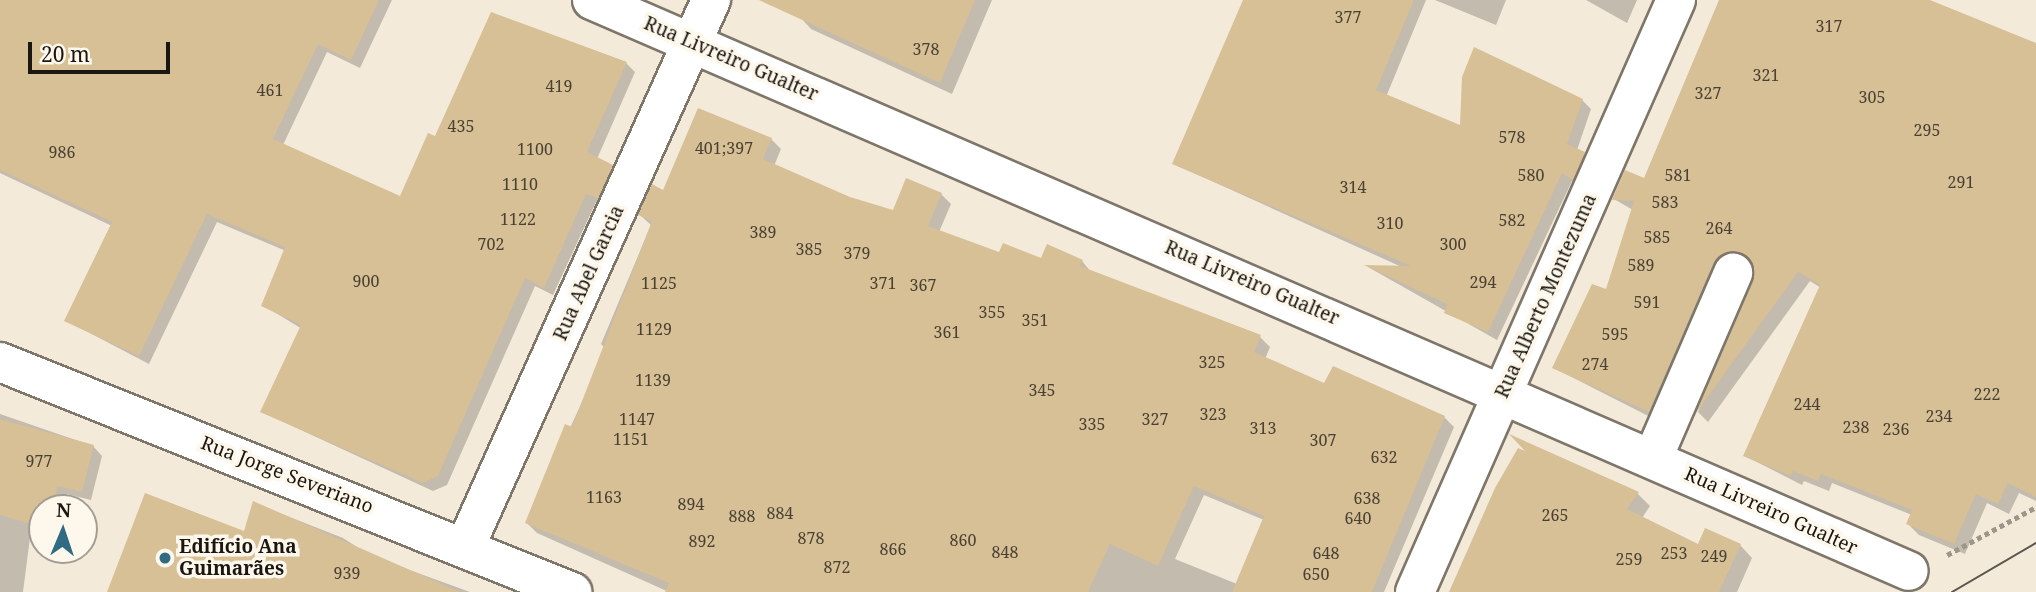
<!DOCTYPE html>
<meta charset="utf-8">
<style>
body{margin:0}
#map{position:relative;width:2036px;height:592px;overflow:hidden;background:#f3eada;font-family:"Noto Serif",serif}
div>[style]{position:absolute}
[style*='--x']{left:calc(var(--x)*1px);top:calc(var(--y)*1px);width:calc(var(--w)*1px);rotate:calc(var(--a)*1deg)}
.shadow>*{inset:0;background:#0003}
.building>*{inset:0;background:#d7bf96}
.path>*{height:4.5px;margin-top:-2.25px;transform-origin:0;background:repeating-linear-gradient(90deg,#9d968a 0 5px,transparent 0 8.5px)}
.roads{filter:drop-shadow(2px 0 #7e7669) drop-shadow(-2px 0 #7e7669) drop-shadow(0 2px #7e7669) drop-shadow(0 -2px #7e7669)}
.minor>*{height:38px;margin:-19px;padding:0 19px;transform-origin:19px;border-radius:19px;background:#fff}
.tram>*{height:2px;margin:-1px;padding:0 1px;transform-origin:1px;border-radius:1px;background:#5a554d}
.dots>*{width:19px;height:19px;translate:-50% -50%;box-sizing:border-box;border:4px solid #fef7eb;border-radius:50%}
span{translate:-50% -50%;white-space:nowrap;text-align:center;line-height:1.15;-webkit-text-stroke:7px #fef7eb;paint-order:stroke}
.number-label{font-size:16px;color:#494133}
.number-label span{-webkit-text-stroke-width:0}
.street-label{font-size:19px;color:#1a1712}
.poi-label{font-size:19px;color:#1a1712;font-weight:700}
.left{translate:0 -50%;text-align:left}
.north{position:absolute;left:28px;top:494px;width:70px;height:70px;box-sizing:border-box;background:#fef7eb;border:2px solid #a39d94;border-radius:50%;rotate:2deg;font-size:19px;font-weight:700;line-height:28px;text-align:center;color:#1a1712}
.north::after{content:'';display:block;margin:auto;width:24px;height:32px;background:#306b83;clip-path:polygon(50% 0,100% 100%,50% 72%,0 100%)}
.scale{position:absolute;left:28px;top:42px;width:142px;height:32px;box-sizing:border-box;border:4px solid #1a1712;border-top:0;padding-left:9px;font-size:21px;line-height:24px;white-space:nowrap;color:#1a1712;-webkit-text-stroke:5px #fef7eb;paint-order:stroke}
</style>
<div id="map">
<div class="shadow">
<div style="clip-path:polygon(0 0,392px 0,360px 68px,327px 52px,283px 145px,401px 198px,436px 138px,626px 63px,635px 72px,597px 159px,621px 175px,607px 206px,596px 202px,553px 295px,535px 286px,447px 485px,433px 491px,262px 412px,302px 329px,263px 305px,286px 251px,217px 222px,149px 364px,67px 321px,112px 226px,0 173px)"></div>
<div style="clip-path:polygon(806px 0,992px 0,952px 94px,811px 29px,799px 16px)"></div>
<div style="clip-path:polygon(1245px 0,1426px 0,1386px 97px,1462px 128px,1582px 100px,1591px 109px,1577px 150px,1593px 163px,1582px 188px,1572px 181px,1497px 340px,1368px 267px,1404px 268px,1174px 164px)"></div>
<div style="clip-path:polygon(1435px 0,1506px 0,1496px 25px)"></div>
<div style="clip-path:polygon(1586px 0,1637px 0,1627px 23px)"></div>
<div style="clip-path:polygon(1721px 0,1919px 0,2036px 45px,2036px 501px,2019px 493px,2009px 514px,1987px 503px,1965px 554px,1919px 535px,1908px 524px,1912px 515px,1832px 483px,1829px 491px,1804px 481px,1802px 485px,1745px 456px,1821px 288px,1810px 281px,1708px 422px,1698px 412px,1755px 281px,1753px 263px,1732px 265px,1660px 422px,1554px 368px,1607px 291px,1633px 210px,1614px 199px,1645px 180px)"></div>
<div style="clip-path:polygon(evenodd,771px 139px,781px 149px,774px 166px,850px 198px,894px 212px,941px 194px,951px 204px,939px 232px,1000px 255px,1082px 261px,1091px 272px,1260px 337px,1270px 347px,1265px 359px,1325px 386px,1444px 417px,1454px 427px,1384px 592px,669px 592px,537px 533px,527px 523px,606px 349px,601px 344px,651px 225px,640px 215px,664px 192px,771px 139px,1204px 495px,1264px 520px,1237px 584px,1175px 559px,1204px 495px)"></div>
<div style="clip-path:polygon(0 414px,93px 446px,102px 456px,91px 500px,67px 494px,63px 508px,42px 508px,40px 533px,31px 530px,23px 592px,0 592px)"></div>
<div style="clip-path:polygon(1516px 438px,1638px 494px,1650px 506px,1642px 518px,1698px 546px,1740px 545px,1752px 558px,1737px 592px,1450px 592px,1531px 456px)"></div>
<div style="clip-path:polygon(254px 503px,343px 538px,371px 556px,470px 592px,109px 592px,245px 534px)"></div>
</div>
<div class="building">
<div style="clip-path:polygon(0 0,379px 0,351px 60px,318px 44px,273px 139px,400px 196px,428px 133px,435px 136px,491px 12px,627px 62px,587px 152px,613px 165px,598px 198px,586px 194px,544px 288px,525px 278px,438px 476px,423px 483px,260px 412px,301px 325px,261px 306px,285px 247px,207px 214px,139px 356px,64px 321px,112px 222px,0 170px)"></div>
<div style="clip-path:polygon(759px 0,975px 0,940px 83px)"></div>
<div style="clip-path:polygon(1243px 0,1414px 0,1376px 90px,1460px 125px,1462px 77px,1474px 47px,1583px 99px,1567px 144px,1585px 152px,1573px 180px,1562px 173px,1488px 332px,1444px 313px,1447px 304px,1364px 265px,1411px 266px,1172px 164px)"></div>
<div style="clip-path:polygon(1719px 0,1930px 0,2036px 43px,2036px 497px,2008px 483px,1998px 504px,1976px 494px,1954px 544px,1906px 524px,1912px 510px,1821px 474px,1818px 481px,1793px 471px,1791px 476px,1743px 456px,1820px 285px,1798px 272px,1696px 413px,1753px 281px,1751px 261px,1741px 253px,1721px 255px,1713px 264px,1649px 412px,1552px 368px,1592px 284px,1606px 289px,1634px 201px,1612px 200px,1625px 170px,1644px 178px)"></div>
<div style="clip-path:polygon(698px 108px,772px 138px,763px 159px,850px 197px,893px 210px,906px 178px,942px 193px,928px 226px,999px 252px,1003px 243px,1041px 258px,1047px 244px,1083px 260px,1080px 266px,1261px 335px,1254px 352px,1324px 383px,1333px 366px,1445px 416px,1372px 592px,1232px 592px,1264px 516px,1194px 486px,1158px 566px,1110px 544px,1088px 592px,665px 592px,669px 583px,525px 523px,565px 424px,572px 427px,652px 221px,638px 215px,652px 184px,663px 190px)"></div>
<div style="clip-path:polygon(0 419px,94px 445px,82px 492px,58px 486px,51px 508px,41px 508px,31px 524px,0 515px)"></div>
<div style="clip-path:polygon(1509px 434px,1639px 492px,1627px 509px,1698px 544px,1705px 528px,1741px 544px,1719px 592px,1449px 592px,1495px 488px,1518px 448px,1525px 451px)"></div>
<div style="clip-path:polygon(145px 493px,244px 531px,253px 501px,460px 592px,107px 592px)"></div>
</div>
<div class="path">
<div style="--x:1947;--y:555;--w:101;--a:-28.3"></div>
</div>
<div class="roads">
<div class="minor">
<div style="--x:592;--y:0;--w:1435;--a:23.44"></div>
<div style="--x:0;--y:362;--w:617;--a:21.9"></div>
<div style="--x:1653;--y:458;--w:202;--a:-66.6"></div>
<div style="--x:466;--y:545;--w:598;--a:-65.79"></div>
<div style="--x:1415;--y:592;--w:647;--a:-66.21"></div>
</div>
</div>
<div class="tram">
<div style="--x:1952;--y:592;--w:97;--a:-30.3"></div>
</div>
<div class="dots">
<div style="left:165px;top:558px;background:#306b83"></div>
</div>
<div class="number-label">
<span style="left:1348px;top:17px">377</span>
<span style="left:1829px;top:26px">317</span>
<span style="left:926px;top:49px">378</span>
<span style="left:1766px;top:75px">321</span>
<span style="left:559px;top:86px">419</span>
<span style="left:270px;top:90px">461</span>
<span style="left:1708px;top:93px">327</span>
<span style="left:1872px;top:97px">305</span>
<span style="left:461px;top:126px">435</span>
<span style="left:1927px;top:130px">295</span>
<span style="left:1512px;top:137px">578</span>
<span style="left:724px;top:148px">401;397</span>
<span style="left:535px;top:149px">1100</span>
<span style="left:62px;top:152px">986</span>
<span style="left:1531px;top:175px">580</span>
<span style="left:1678px;top:175px">581</span>
<span style="left:1961px;top:182px">291</span>
<span style="left:520px;top:184px">1110</span>
<span style="left:1353px;top:187px">314</span>
<span style="left:1665px;top:202px">583</span>
<span style="left:518px;top:219px">1122</span>
<span style="left:1512px;top:220px">582</span>
<span style="left:1390px;top:223px">310</span>
<span style="left:1719px;top:228px">264</span>
<span style="left:763px;top:232px">389</span>
<span style="left:1657px;top:237px">585</span>
<span style="left:491px;top:244px">702</span>
<span style="left:1453px;top:244px">300</span>
<span style="left:809px;top:249px">385</span>
<span style="left:857px;top:253px">379</span>
<span style="left:1641px;top:265px">589</span>
<span style="left:366px;top:281px">900</span>
<span style="left:1483px;top:282px">294</span>
<span style="left:659px;top:283px">1125</span>
<span style="left:883px;top:283px">371</span>
<span style="left:923px;top:285px">367</span>
<span style="left:1647px;top:302px">591</span>
<span style="left:992px;top:312px">355</span>
<span style="left:1035px;top:320px">351</span>
<span style="left:654px;top:329px">1129</span>
<span style="left:947px;top:332px">361</span>
<span style="left:1615px;top:334px">595</span>
<span style="left:1212px;top:362px">325</span>
<span style="left:1595px;top:364px">274</span>
<span style="left:653px;top:380px">1139</span>
<span style="left:1042px;top:390px">345</span>
<span style="left:1987px;top:394px">222</span>
<span style="left:1807px;top:404px">244</span>
<span style="left:1213px;top:414px">323</span>
<span style="left:1939px;top:416px">234</span>
<span style="left:637px;top:419px">1147</span>
<span style="left:1155px;top:419px">327</span>
<span style="left:1092px;top:424px">335</span>
<span style="left:1856px;top:427px">238</span>
<span style="left:1263px;top:428px">313</span>
<span style="left:1896px;top:429px">236</span>
<span style="left:631px;top:439px">1151</span>
<span style="left:1323px;top:440px">307</span>
<span style="left:1384px;top:457px">632</span>
<span style="left:39px;top:461px">977</span>
<span style="left:604px;top:497px">1163</span>
<span style="left:1367px;top:498px">638</span>
<span style="left:691px;top:504px">894</span>
<span style="left:780px;top:513px">884</span>
<span style="left:1555px;top:515px">265</span>
<span style="left:742px;top:516px">888</span>
<span style="left:1358px;top:518px">640</span>
<span style="left:811px;top:538px">878</span>
<span style="left:963px;top:540px">860</span>
<span style="left:702px;top:541px">892</span>
<span style="left:893px;top:549px">866</span>
<span style="left:1005px;top:552px">848</span>
<span style="left:1326px;top:553px">648</span>
<span style="left:1674px;top:553px">253</span>
<span style="left:1714px;top:556px">249</span>
<span style="left:1629px;top:559px">259</span>
<span style="left:837px;top:567px">872</span>
<span style="left:347px;top:573px">939</span>
<span style="left:1316px;top:574px">650</span>
</div>
<div class="street-label">
<span style="left:731px;top:59px;rotate:23deg">Rua Livreiro Gualter</span>
<span style="left:589px;top:273px;rotate:-66deg">Rua Abel Garcia</span>
<span style="left:1252px;top:283px;rotate:23deg">Rua Livreiro Gualter</span>
<span style="left:1546px;top:296px;rotate:-66deg">Rua Alberto Montezuma</span>
<span style="left:287px;top:475px;rotate:21deg">Rua Jorge Severiano</span>
<span style="left:1771px;top:511px;rotate:24deg">Rua Livreiro Gualter</span>
</div>
<div class="poi-label">
<span class="left" style="left:179px;top:558px">Edifício Ana<br>Guimarães</span>
</div>
<div class="north">N</div>
<div class="scale">20 m</div>
</div>
